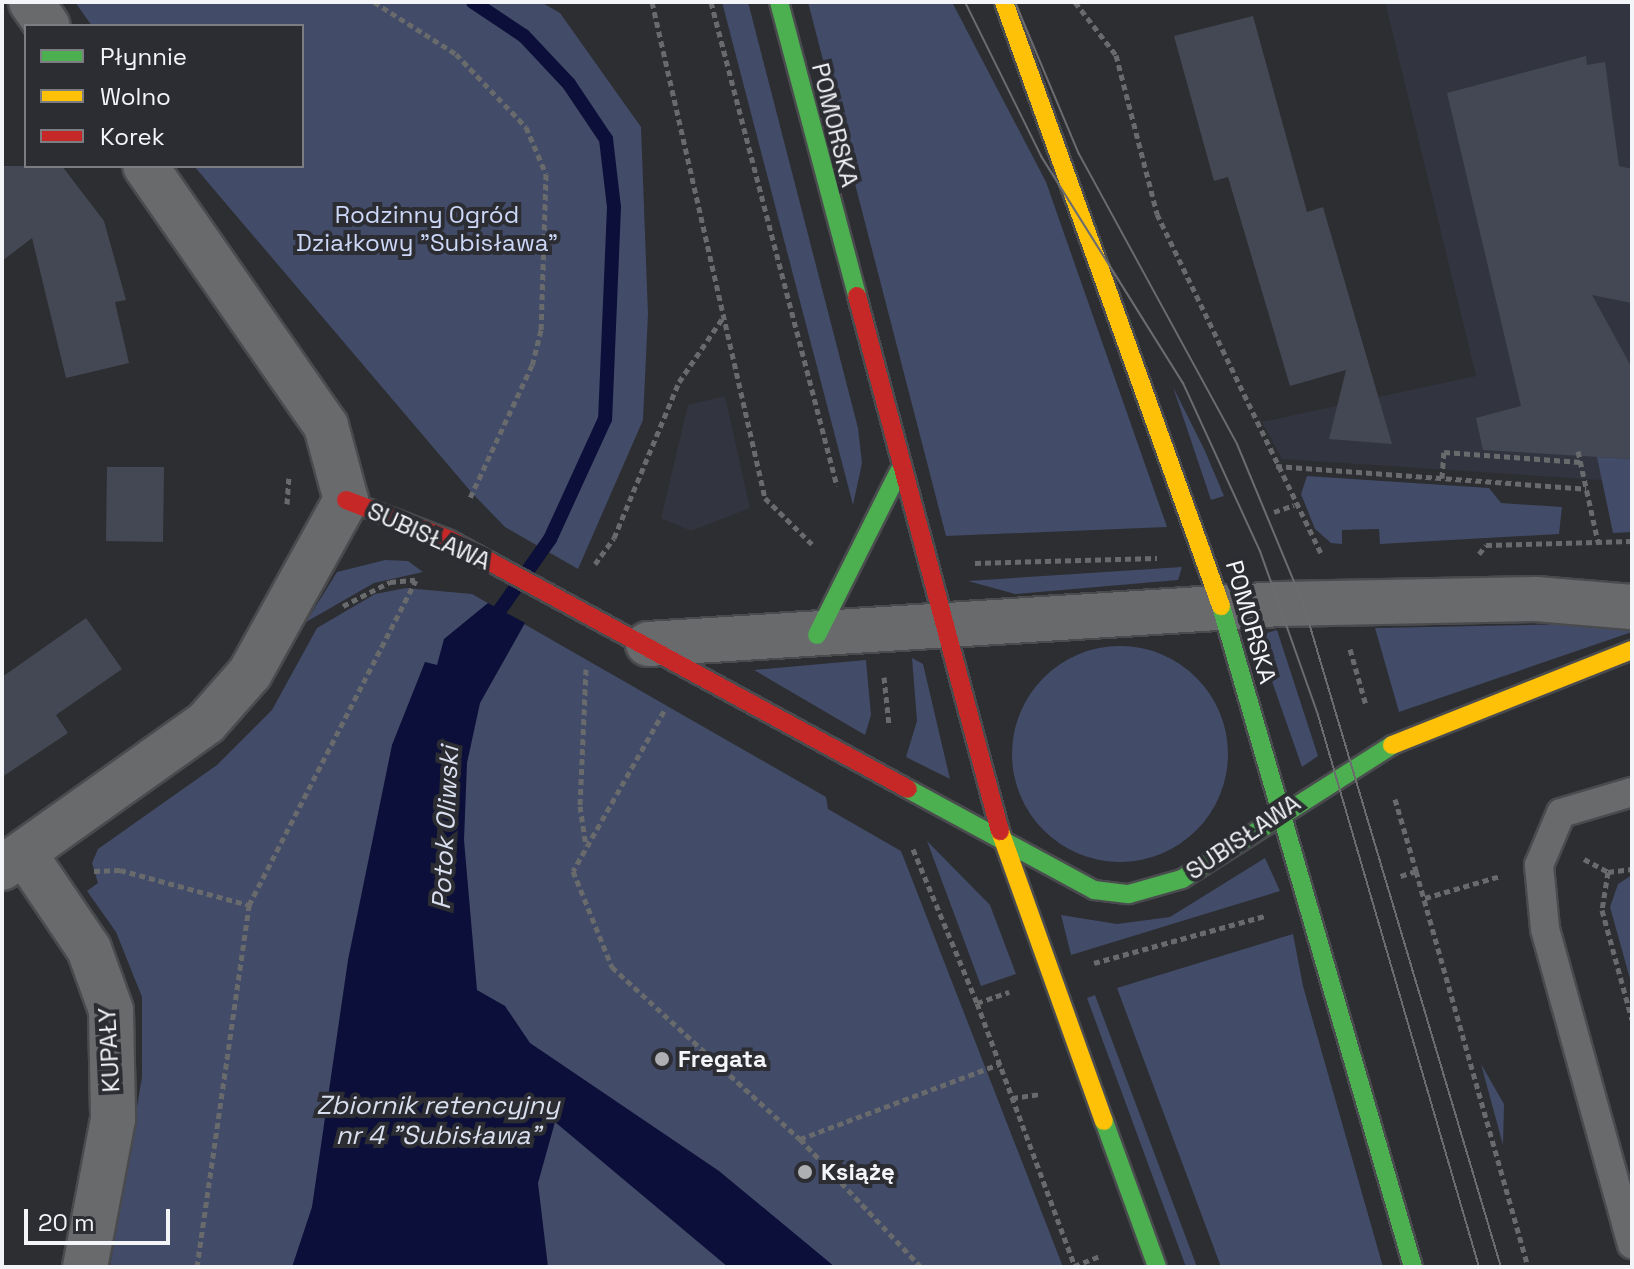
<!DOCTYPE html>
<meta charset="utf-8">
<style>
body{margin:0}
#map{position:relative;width:1634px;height:1269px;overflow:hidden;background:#2c2e31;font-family:"Space Grotesk",sans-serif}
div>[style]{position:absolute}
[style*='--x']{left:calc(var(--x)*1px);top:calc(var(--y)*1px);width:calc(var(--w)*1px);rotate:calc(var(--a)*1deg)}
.built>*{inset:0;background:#32353f}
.green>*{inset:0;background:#424b68}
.round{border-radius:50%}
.water>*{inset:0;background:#0b0f39}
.stream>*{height:14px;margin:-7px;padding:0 7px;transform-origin:7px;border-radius:7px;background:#0b0f39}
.building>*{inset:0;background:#444854}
.path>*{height:5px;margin-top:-2.5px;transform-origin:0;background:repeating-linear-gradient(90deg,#686a6c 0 6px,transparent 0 10px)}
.roads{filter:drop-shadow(2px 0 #4a4b4e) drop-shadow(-2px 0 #4a4b4e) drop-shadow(0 2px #4a4b4e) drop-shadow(0 -2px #4a4b4e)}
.lane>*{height:28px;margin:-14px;padding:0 14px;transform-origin:14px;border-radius:14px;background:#696a6c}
.street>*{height:44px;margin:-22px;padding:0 22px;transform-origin:22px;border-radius:22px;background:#696a6c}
.fast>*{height:18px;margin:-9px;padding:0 9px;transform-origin:9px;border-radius:9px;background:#4caf50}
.slow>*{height:18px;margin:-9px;padding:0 9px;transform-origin:9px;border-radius:9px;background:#ffc107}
.jam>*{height:18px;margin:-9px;padding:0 9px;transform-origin:9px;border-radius:9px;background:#c62828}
.tram>*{height:2px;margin:-1px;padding:0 1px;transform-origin:1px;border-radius:1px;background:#6c6c6e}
.dots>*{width:22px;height:22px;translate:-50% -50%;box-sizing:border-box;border:4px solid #2b2d32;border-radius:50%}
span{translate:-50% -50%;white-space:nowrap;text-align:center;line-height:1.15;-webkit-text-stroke:8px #2b2d32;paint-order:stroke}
.street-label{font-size:24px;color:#f4f5f8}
.park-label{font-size:24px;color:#cdd8f9}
.poi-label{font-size:24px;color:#f4f5f8;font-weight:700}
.left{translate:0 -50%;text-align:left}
.water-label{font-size:26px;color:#d9dfef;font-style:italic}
.frame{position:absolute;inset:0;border:4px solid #f4f5f8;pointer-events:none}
.legend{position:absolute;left:24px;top:24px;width:280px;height:144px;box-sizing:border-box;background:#2b2d32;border:2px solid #7b7d81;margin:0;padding:10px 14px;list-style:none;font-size:24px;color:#f4f5f8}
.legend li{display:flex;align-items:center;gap:16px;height:40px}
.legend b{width:40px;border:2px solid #7b7d81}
.scale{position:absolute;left:24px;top:1209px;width:146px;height:36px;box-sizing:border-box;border:4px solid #f4f5f8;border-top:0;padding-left:10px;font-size:24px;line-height:28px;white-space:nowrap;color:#f4f5f8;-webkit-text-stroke:6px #2b2d32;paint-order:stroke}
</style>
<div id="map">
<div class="built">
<div style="clip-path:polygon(1385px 2px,1632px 2px,1632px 482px,1282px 459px,1262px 422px,1476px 376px)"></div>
<div style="clip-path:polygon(725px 396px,750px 508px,691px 531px,661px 518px,688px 405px)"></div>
</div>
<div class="green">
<div style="clip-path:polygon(75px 2px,541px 2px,560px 13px,641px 127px,648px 314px,643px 420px,578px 569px,505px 527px,472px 493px,194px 166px,302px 166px,302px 26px,92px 26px)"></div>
<div style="clip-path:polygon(722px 2px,748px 2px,858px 428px,862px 463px,853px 505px)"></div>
<div style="clip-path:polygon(808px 2px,952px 2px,1046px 182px,1167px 527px,946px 536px)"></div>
<div style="clip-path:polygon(1173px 387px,1205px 451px,1224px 496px,1211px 500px)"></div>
<div style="clip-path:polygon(1597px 457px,1632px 459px,1632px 532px,1613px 533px)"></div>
<div style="clip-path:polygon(1307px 476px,1489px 488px,1501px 503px,1562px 507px,1559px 534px,1380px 544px,1379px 529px,1342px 530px,1342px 544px,1331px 543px,1315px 529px,1301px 494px)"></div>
<div style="clip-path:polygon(385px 560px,408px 561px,423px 572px,374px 583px,306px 622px,337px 572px)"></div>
<div style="clip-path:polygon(1182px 567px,1178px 580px,1015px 594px,968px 581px)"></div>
<div style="clip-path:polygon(406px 588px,472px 594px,826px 797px,828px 809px,901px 851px,1063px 1267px,110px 1267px,142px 1077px,142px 997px,116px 932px,87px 891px,98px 883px,92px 863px,98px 849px,217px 765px,272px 710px,317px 628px,375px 594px)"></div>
<div style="clip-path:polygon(1632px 623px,1632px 632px,1399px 712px,1375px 628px)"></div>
<div style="clip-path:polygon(1277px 630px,1318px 756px,1302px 767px,1256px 636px)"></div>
<div class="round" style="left:1012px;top:646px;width:216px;height:216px"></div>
<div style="clip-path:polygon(912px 658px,923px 664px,950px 779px,906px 757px,917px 721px)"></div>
<div style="clip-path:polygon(866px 660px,871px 715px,865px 735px,754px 670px)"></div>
<div style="clip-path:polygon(927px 841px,990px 905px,1016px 974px,981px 986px)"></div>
<div style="clip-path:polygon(1265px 858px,1280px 891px,1071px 955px,1061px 915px,1117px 924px,1170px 917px)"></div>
<div style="clip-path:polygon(1632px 875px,1632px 986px,1610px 907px,1618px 884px)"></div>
<div style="clip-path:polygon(1293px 934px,1303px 986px,1383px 1267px,1221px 1267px,1117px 988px)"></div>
<div style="clip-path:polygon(1095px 995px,1197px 1267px,1186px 1267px,1087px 998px)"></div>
<div style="clip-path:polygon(1481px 1064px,1504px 1104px,1503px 1145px)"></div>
</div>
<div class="water">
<div style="clip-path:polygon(488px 603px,525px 623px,480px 703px,467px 763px,464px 840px,477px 990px,505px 1006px,530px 1043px,719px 1171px,835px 1267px,728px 1267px,555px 1122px,538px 1183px,548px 1267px,292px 1267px,312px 1207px,348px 960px,392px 745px,425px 662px,437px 665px,444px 639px)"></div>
</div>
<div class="stream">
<div style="--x:473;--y:2;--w:61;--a:33.7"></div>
<div style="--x:524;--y:36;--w:66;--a:46.8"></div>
<div style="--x:569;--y:84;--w:66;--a:56.1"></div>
<div style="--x:606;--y:139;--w:68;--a:83.3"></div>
<div style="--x:614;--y:207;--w:212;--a:92.4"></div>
<div style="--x:605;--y:419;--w:132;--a:114.6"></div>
<div style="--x:550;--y:539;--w:104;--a:125.2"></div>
</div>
<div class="building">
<div style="clip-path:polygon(1253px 16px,1307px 212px,1323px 207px,1392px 444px,1329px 439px,1346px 370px,1290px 386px,1228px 177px,1214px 181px,1174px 36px)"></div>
<div style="clip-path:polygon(1586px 56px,1587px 65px,1605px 62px,1619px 166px,1632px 169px,1632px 303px,1592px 295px,1632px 368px,1632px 459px,1483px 450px,1476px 418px,1521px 406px,1447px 93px)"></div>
<div style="clip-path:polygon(2px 166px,62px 166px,104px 221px,126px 300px,115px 302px,129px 363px,66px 378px,32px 238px,2px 261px)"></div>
<div style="clip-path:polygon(107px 467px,164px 467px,163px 542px,106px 541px)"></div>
<div style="clip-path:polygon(86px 618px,122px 669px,56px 715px,68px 733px,2px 777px,2px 677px)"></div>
</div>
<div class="path">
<div style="--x:374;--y:2;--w:97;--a:32.4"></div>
<div style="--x:456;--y:54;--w:101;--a:46.2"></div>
<div style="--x:526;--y:127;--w:51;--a:66.9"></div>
<div style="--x:546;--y:174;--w:156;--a:91.8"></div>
<div style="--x:541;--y:330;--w:36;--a:104"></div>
<div style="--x:532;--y:365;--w:149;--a:115"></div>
<div style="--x:652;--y:2;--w:509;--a:77.17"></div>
<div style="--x:765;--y:498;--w:66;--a:44.4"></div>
<div style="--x:711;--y:2;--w:500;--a:75.41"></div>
<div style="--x:1075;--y:2;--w:67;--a:52.3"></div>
<div style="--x:1116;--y:55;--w:164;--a:75.5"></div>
<div style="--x:1157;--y:214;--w:380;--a:64.2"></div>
<div style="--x:1578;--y:451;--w:93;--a:77.6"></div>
<div style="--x:1276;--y:466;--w:311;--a:4.2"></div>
<div style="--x:1442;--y:478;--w:26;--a:-86"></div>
<div style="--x:1444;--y:452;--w:137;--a:4.2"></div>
<div style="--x:287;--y:504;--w:26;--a:-86"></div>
<div style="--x:1274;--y:512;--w:21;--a:-19"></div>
<div style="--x:1479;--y:554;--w:11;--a:-52"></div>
<div style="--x:1486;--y:545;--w:146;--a:-1.6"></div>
<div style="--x:975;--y:563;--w:182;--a:-1.6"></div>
<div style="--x:595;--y:564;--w:32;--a:-54"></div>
<div style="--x:614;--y:538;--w:169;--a:-67.4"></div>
<div style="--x:679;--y:382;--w:76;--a:-55.7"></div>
<div style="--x:343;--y:606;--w:53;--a:-27.1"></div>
<div style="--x:390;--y:582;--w:25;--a:-5"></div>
<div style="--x:1350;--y:649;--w:58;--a:74.1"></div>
<div style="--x:586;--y:669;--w:137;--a:92.5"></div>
<div style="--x:580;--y:806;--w:40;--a:81.5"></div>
<div style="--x:884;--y:677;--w:48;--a:84.1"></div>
<div style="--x:664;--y:711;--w:184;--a:119.6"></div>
<div style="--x:573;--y:871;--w:104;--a:67.9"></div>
<div style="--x:612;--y:967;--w:255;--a:42.5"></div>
<div style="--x:800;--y:1139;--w:176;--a:46.6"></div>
<div style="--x:1395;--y:799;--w:75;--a:73.7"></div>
<div style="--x:1416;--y:871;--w:19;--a:162"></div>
<div style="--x:913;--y:849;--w:167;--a:67.4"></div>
<div style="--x:977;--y:1003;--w:34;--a:-19"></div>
<div style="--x:1584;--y:859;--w:27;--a:28"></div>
<div style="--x:1608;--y:872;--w:24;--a:-7"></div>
<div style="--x:94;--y:871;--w:26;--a:-2"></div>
<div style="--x:120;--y:870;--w:134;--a:15.2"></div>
<div style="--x:1416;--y:871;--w:412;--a:74.2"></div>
<div style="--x:1608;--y:872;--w:38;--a:99"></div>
<div style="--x:1602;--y:910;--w:114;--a:74.7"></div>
<div style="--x:1425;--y:898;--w:78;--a:-16.3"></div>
<div style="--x:1094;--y:963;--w:177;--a:-15.4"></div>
<div style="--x:977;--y:1003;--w:282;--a:69.6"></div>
<div style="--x:1012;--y:1098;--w:28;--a:-8"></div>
<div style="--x:800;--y:1139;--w:214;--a:-20.6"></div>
<div style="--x:1074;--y:1266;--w:28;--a:-21"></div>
<div style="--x:197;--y:1267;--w:366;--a:-81.8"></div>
<div style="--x:249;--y:905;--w:365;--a:-62.8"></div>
</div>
<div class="roads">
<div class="lane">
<div style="--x:1632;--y:792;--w:74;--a:163.5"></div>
<div style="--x:1561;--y:813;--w:56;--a:112.9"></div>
<div style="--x:1539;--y:865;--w:64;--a:84.6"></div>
<div style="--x:1545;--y:929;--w:327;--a:74.6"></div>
</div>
<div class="street">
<div style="--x:31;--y:2;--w:29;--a:55"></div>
<div style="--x:648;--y:644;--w:633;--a:-3.62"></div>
<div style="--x:1280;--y:604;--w:256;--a:-1.1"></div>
<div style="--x:1536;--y:599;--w:96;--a:4.8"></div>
<div style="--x:24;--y:853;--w:116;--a:55.9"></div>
<div style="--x:89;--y:949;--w:65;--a:70.2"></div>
<div style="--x:111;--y:1010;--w:109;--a:88.9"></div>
<div style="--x:113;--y:1119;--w:151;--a:100.7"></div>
<div style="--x:2;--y:868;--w:250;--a:-35.4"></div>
<div style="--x:206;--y:723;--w:67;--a:-48.7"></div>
<div style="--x:250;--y:673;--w:198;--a:-61"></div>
<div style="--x:346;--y:500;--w:77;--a:-105.1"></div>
<div style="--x:326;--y:426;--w:317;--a:-124.8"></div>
</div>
<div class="fast">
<div style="--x:779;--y:2;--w:304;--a:75.1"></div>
<div style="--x:1221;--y:606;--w:688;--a:73.8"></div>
<div style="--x:817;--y:635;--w:183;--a:-63.4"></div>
<div style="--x:908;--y:789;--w:212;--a:28.5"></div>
<div style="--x:1094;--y:890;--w:35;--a:7"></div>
<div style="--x:1129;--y:894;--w:55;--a:-15.8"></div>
<div style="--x:1182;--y:879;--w:249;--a:-32.5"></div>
<div style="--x:1104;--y:1121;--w:155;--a:70"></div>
</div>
<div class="slow">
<div style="--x:1004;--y:2;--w:642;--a:70.24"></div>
<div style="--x:1392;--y:745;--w:258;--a:-21.6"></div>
<div style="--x:1000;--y:831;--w:308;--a:70.3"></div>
</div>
<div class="jam">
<div style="--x:857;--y:296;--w:554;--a:75.04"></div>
<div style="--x:346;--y:500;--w:111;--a:21"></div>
<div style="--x:450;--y:540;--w:521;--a:28.53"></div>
</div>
</div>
<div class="tram">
<div style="--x:965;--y:2;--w:172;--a:63.7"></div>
<div style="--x:1041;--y:156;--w:268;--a:58"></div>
<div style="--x:1183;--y:383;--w:185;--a:65.4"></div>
<div style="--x:1260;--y:551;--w:174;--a:70.5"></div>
<div style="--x:1318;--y:715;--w:575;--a:73.74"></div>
<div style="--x:1015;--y:2;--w:165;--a:67.2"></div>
<div style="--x:1079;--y:154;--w:330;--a:61.4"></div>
<div style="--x:1237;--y:444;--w:172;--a:67.5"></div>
<div style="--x:1303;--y:603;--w:693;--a:73.4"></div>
</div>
<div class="dots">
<div style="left:662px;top:1059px;background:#aeafb2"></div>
<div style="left:805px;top:1172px;background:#aeafb2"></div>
</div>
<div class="street-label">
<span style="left:835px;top:125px;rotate:76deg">POMORSKA</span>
<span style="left:429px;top:536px;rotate:24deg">SUBISŁAWA</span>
<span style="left:1251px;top:622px;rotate:74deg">POMORSKA</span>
<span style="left:1243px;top:837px;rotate:-34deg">SUBISŁAWA</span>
<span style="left:109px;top:1050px;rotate:-93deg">KUPAŁY</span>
</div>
<div class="park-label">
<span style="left:427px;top:229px">Rodzinny Ogród<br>Działkowy "Subisława"</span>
</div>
<div class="poi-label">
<span class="left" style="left:678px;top:1059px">Fregata</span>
<span class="left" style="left:821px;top:1172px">Książę</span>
</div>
<div class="water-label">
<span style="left:446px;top:828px;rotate:-87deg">Potok Oliwski</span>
<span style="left:438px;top:1121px">Zbiornik retencyjny<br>nr 4 "Subisława"</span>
</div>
<div class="frame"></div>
<ul class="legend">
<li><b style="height:10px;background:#4caf50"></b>Płynnie</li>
<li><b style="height:10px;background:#ffc107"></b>Wolno</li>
<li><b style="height:10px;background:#c62828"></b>Korek</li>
</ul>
<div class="scale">20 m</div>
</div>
